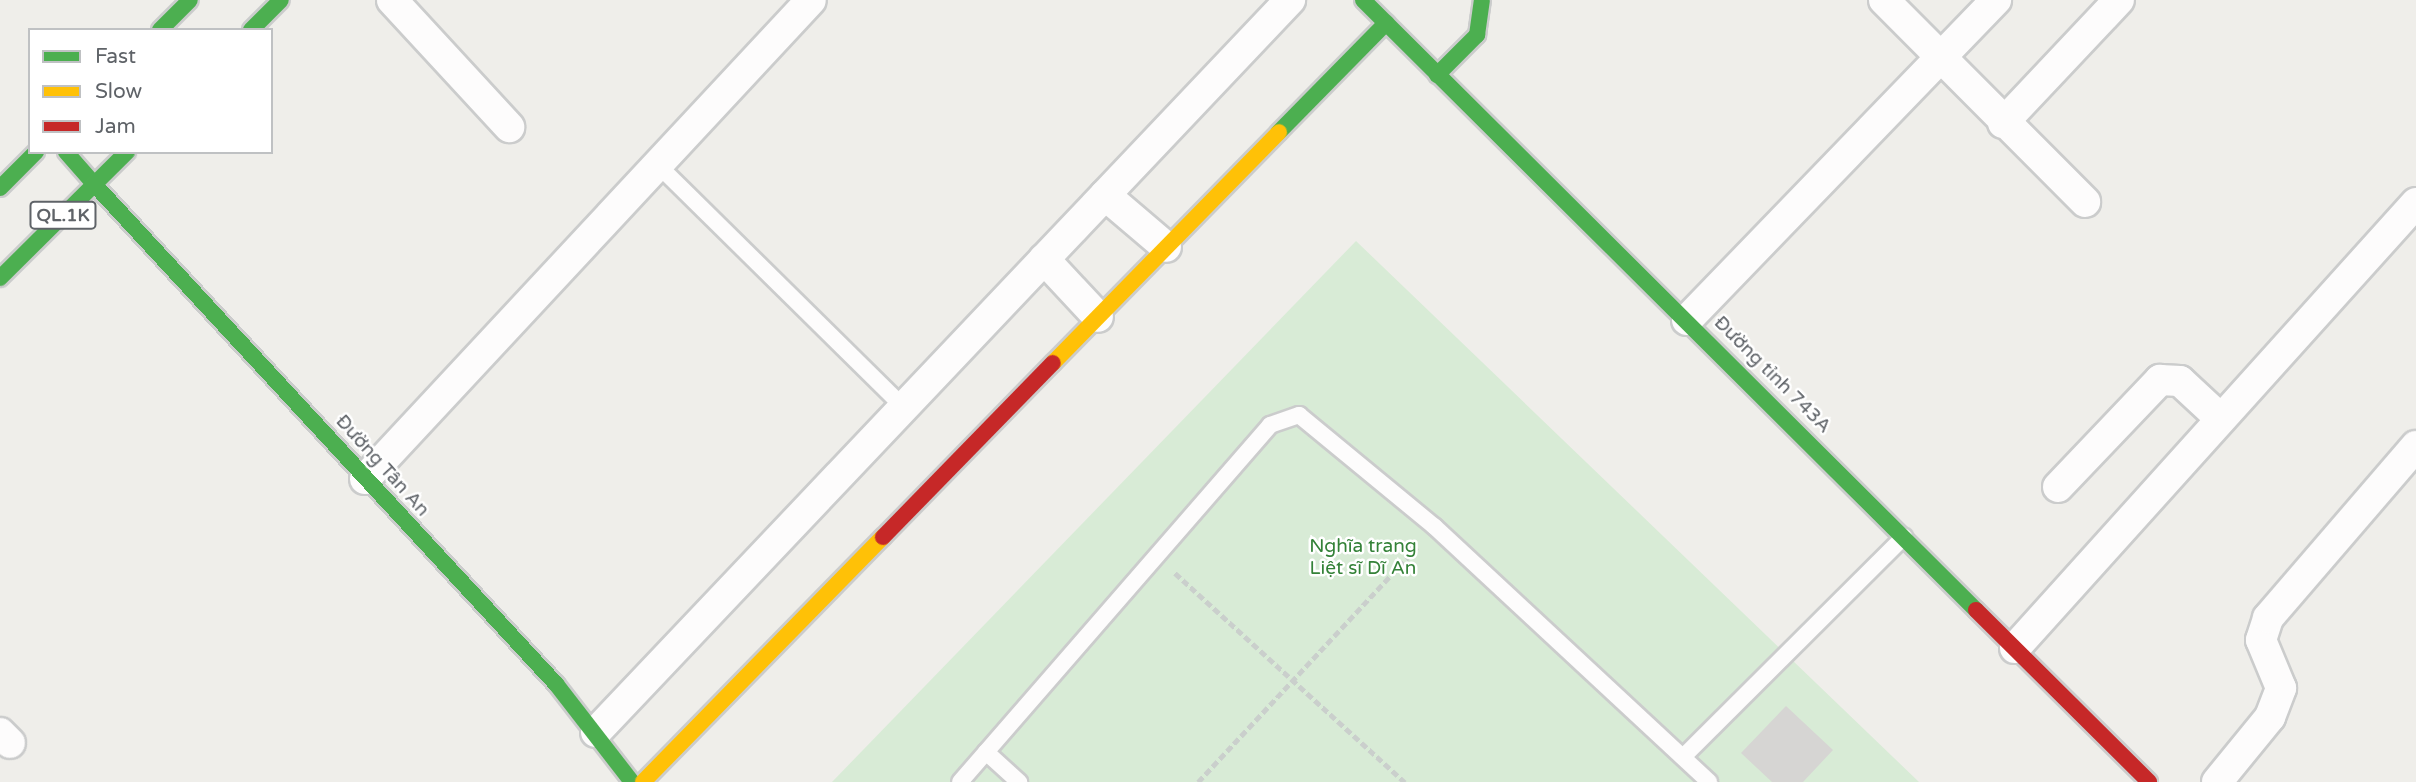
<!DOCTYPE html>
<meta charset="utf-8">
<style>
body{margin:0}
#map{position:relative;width:2416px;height:782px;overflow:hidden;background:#efeeea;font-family:"Varela Round",sans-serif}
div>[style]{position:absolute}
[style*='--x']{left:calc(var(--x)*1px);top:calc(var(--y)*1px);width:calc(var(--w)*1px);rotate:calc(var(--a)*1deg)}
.green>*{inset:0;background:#d8ebd6}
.building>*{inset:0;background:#d6d5d3}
.path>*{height:4.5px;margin-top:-2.25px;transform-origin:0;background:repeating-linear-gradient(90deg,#cacfcc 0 7px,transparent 0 10.5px)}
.roads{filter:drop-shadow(2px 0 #cbcccc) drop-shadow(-2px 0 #cbcccc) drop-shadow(0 2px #cbcccc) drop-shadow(0 -2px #cbcccc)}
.lane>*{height:16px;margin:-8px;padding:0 8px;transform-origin:8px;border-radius:8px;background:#fdfcfc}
.street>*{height:30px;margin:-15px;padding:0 15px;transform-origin:15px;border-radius:15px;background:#fdfcfc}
.fast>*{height:16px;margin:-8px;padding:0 8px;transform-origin:8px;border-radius:8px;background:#4caf50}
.slow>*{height:16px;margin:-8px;padding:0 8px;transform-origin:8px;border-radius:8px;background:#ffc107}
.jam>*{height:16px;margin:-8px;padding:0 8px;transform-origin:8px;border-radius:8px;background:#c62828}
span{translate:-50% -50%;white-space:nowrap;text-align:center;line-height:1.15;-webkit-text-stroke:5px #fff;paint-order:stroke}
.shield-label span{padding:2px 5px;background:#fff;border:2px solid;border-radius:5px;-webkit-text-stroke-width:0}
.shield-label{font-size:18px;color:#5f6368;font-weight:700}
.street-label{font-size:19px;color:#5f6368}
.park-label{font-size:19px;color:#348238}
.legend{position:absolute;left:28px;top:28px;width:245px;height:126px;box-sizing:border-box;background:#fff;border:2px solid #bfc1c3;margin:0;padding:9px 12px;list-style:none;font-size:21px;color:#5f6368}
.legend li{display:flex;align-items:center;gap:14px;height:35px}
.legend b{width:35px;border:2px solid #bfc1c3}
</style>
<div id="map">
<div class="green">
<div style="clip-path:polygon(1356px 241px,1919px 782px,832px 782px)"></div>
</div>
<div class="building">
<div style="clip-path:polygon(1786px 706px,1833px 750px,1803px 782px,1772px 782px,1741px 753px)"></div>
</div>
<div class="path">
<div style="--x:1175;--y:573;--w:311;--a:42.3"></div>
<div style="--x:1198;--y:782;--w:321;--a:-47"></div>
</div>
<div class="roads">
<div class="lane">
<div style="--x:658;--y:165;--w:344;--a:44.6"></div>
<div style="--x:986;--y:752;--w:45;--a:42.3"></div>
<div style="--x:1683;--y:757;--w:312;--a:-44.9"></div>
<div style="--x:960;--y:782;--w:473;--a:-49"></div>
<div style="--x:1270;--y:425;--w:31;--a:-19"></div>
<div style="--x:1299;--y:415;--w:176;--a:39.5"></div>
<div style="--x:1435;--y:527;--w:374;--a:42.9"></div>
</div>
<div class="street">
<div style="--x:392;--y:0;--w:173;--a:47.3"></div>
<div style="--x:1884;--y:0;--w:285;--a:45.1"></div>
<div style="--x:2003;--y:123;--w:169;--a:-46.7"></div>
<div style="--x:1105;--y:195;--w:80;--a:40.4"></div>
<div style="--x:1044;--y:259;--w:79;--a:47"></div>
<div style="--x:1687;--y:320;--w:445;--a:-46"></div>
<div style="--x:365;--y:479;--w:654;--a:-47.04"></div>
<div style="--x:2058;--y:487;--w:148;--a:-46.4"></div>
<div style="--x:2160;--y:380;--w:20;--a:3"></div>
<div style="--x:2180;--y:381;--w:54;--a:42.8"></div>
<div style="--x:2015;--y:648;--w:599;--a:-47.98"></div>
<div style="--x:596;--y:732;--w:1009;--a:-46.53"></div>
<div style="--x:0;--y:733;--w:14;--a:45"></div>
<div style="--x:2217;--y:782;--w:84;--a:-50.8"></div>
<div style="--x:2270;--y:717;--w:31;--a:-69"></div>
<div style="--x:2281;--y:688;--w:52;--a:-112.6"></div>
<div style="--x:2261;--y:640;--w:23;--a:-72"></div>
<div style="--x:2268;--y:618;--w:227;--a:-49.3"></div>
</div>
<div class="fast">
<div style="--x:1363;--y:0;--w:865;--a:44.86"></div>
<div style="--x:160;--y:30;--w:42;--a:-45"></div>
<div style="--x:251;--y:30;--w:42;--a:-45"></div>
<div style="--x:1437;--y:75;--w:57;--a:-45"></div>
<div style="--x:1477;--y:35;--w:35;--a:-82"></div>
<div style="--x:1279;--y:132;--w:153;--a:-45.5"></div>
<div style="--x:66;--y:152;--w:43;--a:48.8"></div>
<div style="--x:94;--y:184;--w:681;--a:47.26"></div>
<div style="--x:556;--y:684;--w:124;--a:52.2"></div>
<div style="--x:0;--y:188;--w:51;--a:-45"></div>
<div style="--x:0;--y:278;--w:179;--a:-44.8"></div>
</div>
<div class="slow">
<div style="--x:1053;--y:363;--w:323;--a:-45.6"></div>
<div style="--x:643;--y:782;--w:343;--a:-45.6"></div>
</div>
<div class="jam">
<div style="--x:883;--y:537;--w:243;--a:-45.7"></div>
<div style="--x:1976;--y:610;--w:244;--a:44.8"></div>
</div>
</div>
<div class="shield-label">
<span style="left:63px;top:215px">QL.1K</span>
</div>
<div class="street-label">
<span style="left:1772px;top:375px;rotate:45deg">Đường tỉnh 743A</span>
<span style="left:382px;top:466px;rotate:48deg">Đường Tân An</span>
</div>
<div class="park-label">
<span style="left:1363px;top:558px">Nghĩa trang<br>Liệt sĩ Dĩ An</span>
</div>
<ul class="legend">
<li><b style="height:9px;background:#4caf50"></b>Fast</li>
<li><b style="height:9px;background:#ffc107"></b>Slow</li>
<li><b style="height:9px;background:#c62828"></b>Jam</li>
</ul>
</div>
